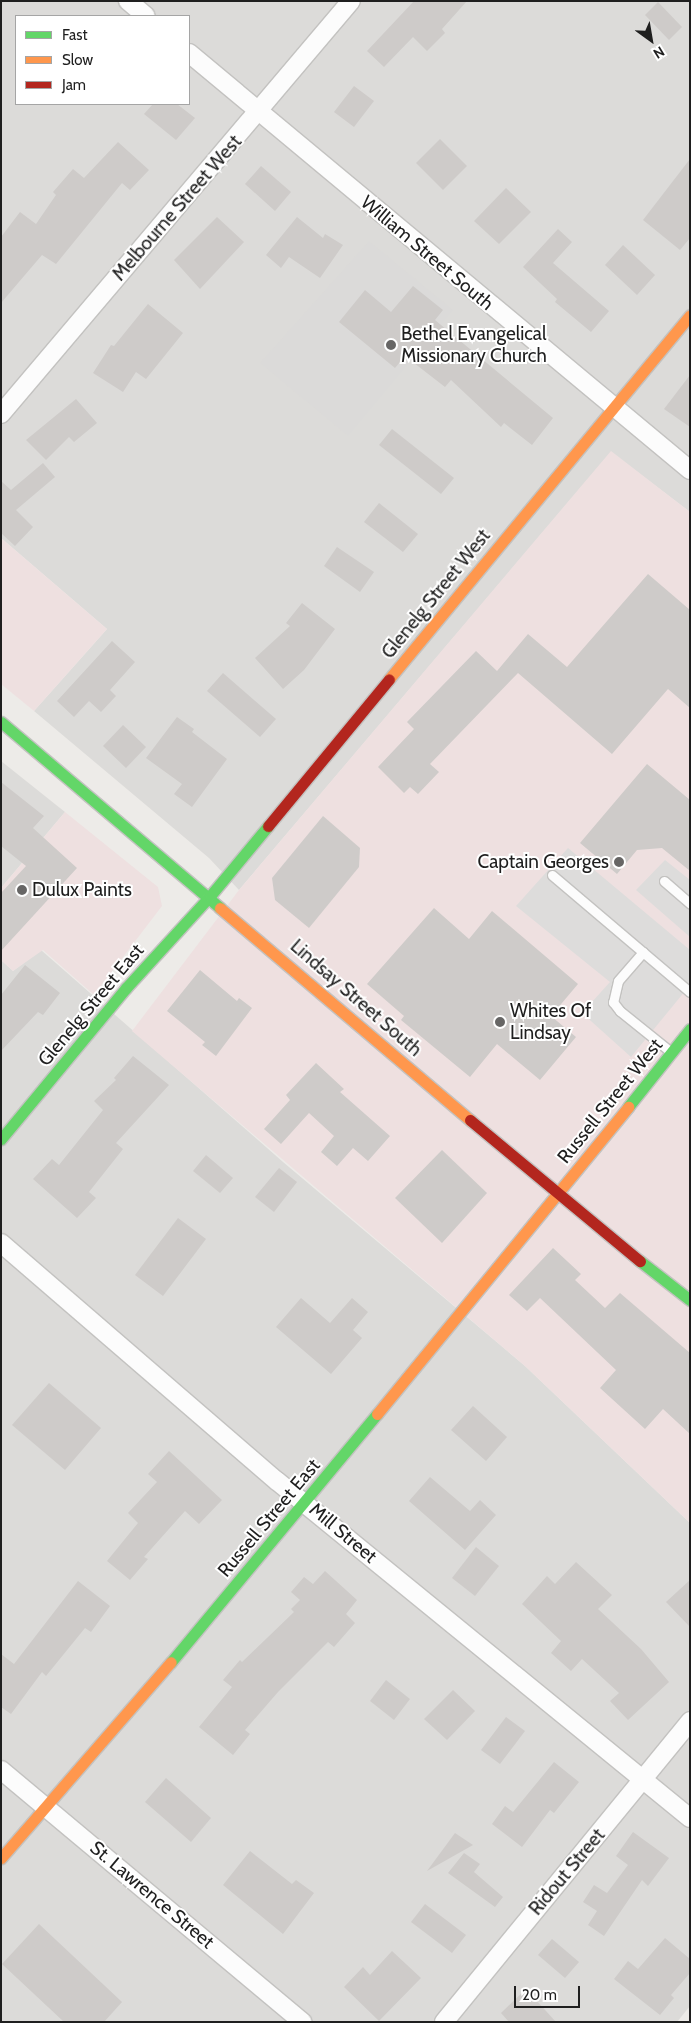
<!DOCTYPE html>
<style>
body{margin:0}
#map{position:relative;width:691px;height:2023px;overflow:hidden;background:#edebe8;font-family:Cabin,sans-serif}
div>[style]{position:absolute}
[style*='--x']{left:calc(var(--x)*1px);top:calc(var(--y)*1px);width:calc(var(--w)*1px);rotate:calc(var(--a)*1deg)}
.residential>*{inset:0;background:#dcdbd9}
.commercial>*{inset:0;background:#eee0e0}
.religious>*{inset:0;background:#dbdad9}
.parking>*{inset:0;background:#dddcdb}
.building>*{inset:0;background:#cecbc9}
.roads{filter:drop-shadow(1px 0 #c3c2c0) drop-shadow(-1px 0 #c3c2c0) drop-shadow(0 1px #c3c2c0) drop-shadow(0 -1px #c3c2c0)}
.lane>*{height:9px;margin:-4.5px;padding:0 4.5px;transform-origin:4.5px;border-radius:4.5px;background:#fcfcfc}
.street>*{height:18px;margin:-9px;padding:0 9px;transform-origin:9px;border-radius:9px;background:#fcfcfc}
.fast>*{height:11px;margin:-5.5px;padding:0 5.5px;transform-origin:5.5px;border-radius:5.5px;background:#63d668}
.slow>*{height:11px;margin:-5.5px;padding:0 5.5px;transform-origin:5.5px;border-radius:5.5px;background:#ff974d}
.jam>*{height:11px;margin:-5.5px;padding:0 5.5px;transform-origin:5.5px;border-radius:5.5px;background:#b3261e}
.dots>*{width:14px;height:14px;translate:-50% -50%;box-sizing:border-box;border:2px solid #fff;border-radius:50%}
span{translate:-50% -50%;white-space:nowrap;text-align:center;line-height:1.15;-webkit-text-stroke:4px #fff;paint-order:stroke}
.street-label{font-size:19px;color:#1f1f1f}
.poi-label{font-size:19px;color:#1f1f1f}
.left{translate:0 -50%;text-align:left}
.right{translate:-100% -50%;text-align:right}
.frame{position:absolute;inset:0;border:2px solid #1f1f1f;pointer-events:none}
.legend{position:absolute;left:15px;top:15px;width:175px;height:90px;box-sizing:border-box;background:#fff;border:1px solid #a5a5a5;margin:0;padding:6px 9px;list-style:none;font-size:15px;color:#1f1f1f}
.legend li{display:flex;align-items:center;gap:10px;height:25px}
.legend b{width:25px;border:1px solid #a5a5a5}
.north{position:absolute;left:626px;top:15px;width:50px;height:50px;-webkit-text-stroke:4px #fff;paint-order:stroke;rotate:148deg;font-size:14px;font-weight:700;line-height:20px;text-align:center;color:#1f1f1f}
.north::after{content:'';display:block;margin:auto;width:18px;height:22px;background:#1f1f1f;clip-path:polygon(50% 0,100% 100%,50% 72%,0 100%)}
.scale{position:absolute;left:514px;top:1986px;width:66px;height:22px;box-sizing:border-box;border:2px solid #1f1f1f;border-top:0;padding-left:6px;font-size:15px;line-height:18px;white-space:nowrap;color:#1f1f1f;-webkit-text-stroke:4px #fff;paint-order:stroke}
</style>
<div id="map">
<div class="residential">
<div style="clip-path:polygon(evenodd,1px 1px,690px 1px,690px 512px,611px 452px,239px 890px,209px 858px,34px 711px,107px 629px,1px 538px,1px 1px,16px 16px,189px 16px,189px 104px,16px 104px,16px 16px)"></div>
<div style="clip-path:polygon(1px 761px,65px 812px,1px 888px)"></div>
<div style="clip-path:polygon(41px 950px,283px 1162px,525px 1366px,690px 1523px,690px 2006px,677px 2022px,1px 2022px,1px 960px,13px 971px)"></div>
</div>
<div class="commercial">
<div style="clip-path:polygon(611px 451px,690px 512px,690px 1523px,525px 1366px,132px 1031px,239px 890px)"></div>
<div style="clip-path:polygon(1px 538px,107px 629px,34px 711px,1px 684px)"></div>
<div style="clip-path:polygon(65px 812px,158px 887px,162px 906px,94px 995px,43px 950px,13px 971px,1px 960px,1px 888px)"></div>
</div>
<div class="religious">
<div style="clip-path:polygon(369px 241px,453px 310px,348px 436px,260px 363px)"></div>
</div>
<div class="parking">
<div style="clip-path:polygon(568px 848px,690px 950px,690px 985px,631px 1057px,582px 1013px,610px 982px,516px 906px)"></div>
<div style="clip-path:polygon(665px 860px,690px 880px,690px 937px,636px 890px)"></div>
</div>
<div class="building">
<div style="clip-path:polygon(414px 1px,467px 1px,442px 29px,445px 33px,427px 51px,413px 37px,384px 67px,367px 51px)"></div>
<div style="clip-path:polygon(658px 2px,682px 27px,669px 40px,645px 15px)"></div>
<div style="clip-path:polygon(354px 86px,374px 101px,354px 127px,334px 112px)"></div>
<div style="clip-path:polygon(153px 104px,177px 104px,195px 118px,176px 140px,144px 114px)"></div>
<div style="clip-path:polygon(440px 139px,467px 166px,443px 190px,416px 163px)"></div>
<div style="clip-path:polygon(118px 142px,149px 170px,130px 190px,122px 183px,56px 264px,42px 255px,1px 303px,1px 237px,20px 212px,36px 224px,56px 195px,53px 192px,73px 169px,84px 178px)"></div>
<div style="clip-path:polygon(690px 159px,690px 238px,680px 250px,643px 220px)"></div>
<div style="clip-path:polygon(261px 166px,291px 192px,275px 211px,245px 184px)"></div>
<div style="clip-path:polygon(506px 188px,531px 212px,499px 244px,474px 221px)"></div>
<div style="clip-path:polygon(217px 217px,244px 242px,200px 289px,174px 260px)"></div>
<div style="clip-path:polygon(297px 217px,323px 238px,325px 234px,343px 245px,320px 278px,289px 257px,281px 268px,266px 255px)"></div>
<div style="clip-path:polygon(558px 229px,572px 242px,553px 263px,609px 311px,591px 332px,555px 302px,557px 299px,523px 267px)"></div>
<div style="clip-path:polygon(623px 245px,655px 275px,637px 295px,605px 265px)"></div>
<div style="clip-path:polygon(413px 286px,443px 310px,435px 320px,553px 418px,532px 445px,504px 423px,501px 427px,451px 380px,445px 387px,405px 356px,395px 368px,339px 322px,365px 290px,391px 312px)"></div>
<div style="clip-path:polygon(148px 304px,183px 333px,146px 379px,136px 372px,123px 392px,93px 373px,111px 345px,114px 346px)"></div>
<div style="clip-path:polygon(690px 375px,690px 427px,664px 409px)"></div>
<div style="clip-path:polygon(76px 399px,97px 423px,74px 442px,69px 437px,46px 460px,26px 440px)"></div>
<div style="clip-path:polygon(392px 429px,454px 478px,441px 494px,379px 445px)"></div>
<div style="clip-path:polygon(43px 463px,55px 477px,16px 510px,33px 527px,15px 546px,1px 533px,1px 481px,11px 490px)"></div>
<div style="clip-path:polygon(379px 503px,418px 534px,403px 552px,364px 522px)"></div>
<div style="clip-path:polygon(337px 547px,374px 572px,360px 592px,324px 566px)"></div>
<div style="clip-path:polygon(648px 574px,690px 610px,690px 708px,668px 689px,612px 754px,518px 673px,430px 764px,439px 772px,418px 794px,410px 787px,404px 793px,378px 767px,414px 729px,407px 722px,476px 651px,497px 671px,528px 634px,567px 667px)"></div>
<div style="clip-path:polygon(302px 603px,335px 629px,304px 670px,283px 689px,255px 658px,290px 626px,286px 623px)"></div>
<div style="clip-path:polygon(112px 641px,135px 662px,110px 690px,116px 696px,101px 712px,89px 701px,74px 717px,57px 701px)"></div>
<div style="clip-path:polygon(223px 673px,276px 719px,260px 737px,207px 691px)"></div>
<div style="clip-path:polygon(177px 717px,194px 729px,192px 732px,227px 759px,192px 807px,174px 794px,182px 784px,146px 758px)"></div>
<div style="clip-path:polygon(123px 725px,146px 747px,126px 768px,103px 746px)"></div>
<div style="clip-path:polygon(647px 764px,690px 800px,690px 871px,662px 848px,637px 850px,617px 874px,580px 843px)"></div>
<div style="clip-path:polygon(1px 782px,44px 816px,33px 828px,77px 868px,1px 951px,1px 893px,26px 866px,1px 846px)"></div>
<div style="clip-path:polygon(323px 816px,360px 848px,359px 867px,309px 928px,275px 900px,272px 878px)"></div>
<div style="clip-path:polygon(434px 908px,469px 939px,492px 911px,578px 984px,551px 1016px,576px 1037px,540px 1080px,497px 1044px,470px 1077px,401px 1020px,404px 1016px,367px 984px)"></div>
<div style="clip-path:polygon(25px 965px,60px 993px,43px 1015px,38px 1012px,1px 1051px,1px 995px)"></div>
<div style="clip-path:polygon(200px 970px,237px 1001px,239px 998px,252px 1008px,216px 1056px,202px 1045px,205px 1042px,167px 1011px)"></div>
<div style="clip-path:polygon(133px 1056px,169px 1085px,116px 1143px,123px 1149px,89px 1192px,96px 1198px,77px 1218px,33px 1179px,52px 1159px,59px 1165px,103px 1110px,94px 1101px,116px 1080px,114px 1078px)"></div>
<div style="clip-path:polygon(316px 1063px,344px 1089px,340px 1092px,390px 1136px,368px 1161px,353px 1148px,337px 1166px,321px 1152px,334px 1136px,309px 1113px,281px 1144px,264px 1129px,290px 1100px,286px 1095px)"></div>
<div style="clip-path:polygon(442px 1150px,487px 1193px,442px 1243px,395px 1198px)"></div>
<div style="clip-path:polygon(206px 1155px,233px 1178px,220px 1193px,193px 1171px)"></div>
<div style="clip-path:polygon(279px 1168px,297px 1182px,274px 1212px,255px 1197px)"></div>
<div style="clip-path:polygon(178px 1218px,206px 1239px,163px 1296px,135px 1275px)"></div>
<div style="clip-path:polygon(553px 1248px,581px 1274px,575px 1280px,605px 1308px,620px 1293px,690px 1353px,690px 1434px,663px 1409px,645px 1429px,600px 1388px,616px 1370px,540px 1298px,527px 1311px,509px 1295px)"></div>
<div style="clip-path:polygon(301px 1298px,330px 1323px,352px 1298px,368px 1312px,353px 1330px,362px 1338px,331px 1374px,276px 1327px)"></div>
<div style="clip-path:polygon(49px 1383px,101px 1428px,65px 1470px,12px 1425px)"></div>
<div style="clip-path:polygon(473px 1406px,507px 1437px,486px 1461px,451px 1430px)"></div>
<div style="clip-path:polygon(169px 1451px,222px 1500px,199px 1524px,185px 1511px,144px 1557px,148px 1559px,130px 1580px,107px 1561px,138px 1523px,128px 1513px,157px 1482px,148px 1474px)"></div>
<div style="clip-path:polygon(430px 1477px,470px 1511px,480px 1500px,496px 1515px,465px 1550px,409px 1501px)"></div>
<div style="clip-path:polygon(476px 1547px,499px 1566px,475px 1596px,452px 1578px)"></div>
<div style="clip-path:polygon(576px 1562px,612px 1595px,598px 1609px,641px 1649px,669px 1682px,628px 1720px,610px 1701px,619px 1693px,582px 1659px,571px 1671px,551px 1653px,561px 1641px,522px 1604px,547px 1576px,555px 1584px)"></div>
<div style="clip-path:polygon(325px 1571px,357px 1600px,346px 1614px,355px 1623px,334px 1647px,328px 1642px,278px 1692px,245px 1730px,250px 1734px,233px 1755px,199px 1727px,232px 1687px,223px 1680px,240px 1660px,242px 1662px,294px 1612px,291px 1609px,300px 1600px,291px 1592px,304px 1577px,313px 1584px)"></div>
<div style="clip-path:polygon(690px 1580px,690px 1627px,666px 1602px)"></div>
<div style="clip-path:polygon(78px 1581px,110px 1606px,91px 1632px,85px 1628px,46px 1676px,42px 1672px,11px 1714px,1px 1707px,1px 1654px,14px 1664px)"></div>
<div style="clip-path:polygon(386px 1680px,410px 1699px,394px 1720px,370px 1701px)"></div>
<div style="clip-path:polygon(453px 1690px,475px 1711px,447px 1740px,424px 1719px)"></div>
<div style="clip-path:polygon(506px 1717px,525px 1731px,500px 1764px,481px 1750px)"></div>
<div style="clip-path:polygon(554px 1762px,579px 1782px,554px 1813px,550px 1810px,522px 1847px,492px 1824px,505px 1806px,513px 1812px)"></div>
<div style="clip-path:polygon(166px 1778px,211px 1818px,191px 1842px,145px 1802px)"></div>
<div style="clip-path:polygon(633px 1832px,669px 1858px,648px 1886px,642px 1880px,604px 1936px,588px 1925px,597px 1911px,583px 1902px,594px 1885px,607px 1893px,628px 1865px,616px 1856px)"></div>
<div style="clip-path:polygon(455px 1833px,473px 1845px,427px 1871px)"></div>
<div style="clip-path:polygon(250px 1851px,292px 1884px,296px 1880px,314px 1893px,283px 1934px,223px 1885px)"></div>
<div style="clip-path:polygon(464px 1853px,480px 1864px,474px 1872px,503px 1897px,495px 1907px,448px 1873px)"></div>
<div style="clip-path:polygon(425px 1904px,466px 1935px,452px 1953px,411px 1922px)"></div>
<div style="clip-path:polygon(39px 1924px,122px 2002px,104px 2022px,64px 2022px,2px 1964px)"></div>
<div style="clip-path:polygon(665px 1938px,690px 1959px,690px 1973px,671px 1995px,674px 1998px,660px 2015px,614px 1979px,628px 1961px,638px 1969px)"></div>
<div style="clip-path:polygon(552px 1939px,579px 1962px,565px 1978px,538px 1955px)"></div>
<div style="clip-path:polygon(392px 1951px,421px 1978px,379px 2021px,344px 1987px,363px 1967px,370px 1975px)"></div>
<div style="clip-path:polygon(526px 1989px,556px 2022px,509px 2022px,501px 2013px)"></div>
</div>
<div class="roads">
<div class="lane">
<div style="--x:552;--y:875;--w:181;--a:40.3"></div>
<div style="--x:664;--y:881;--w:35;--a:41"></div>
<div style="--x:643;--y:952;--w:38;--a:131"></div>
<div style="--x:618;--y:981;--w:22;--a:103"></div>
<div style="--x:613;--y:1002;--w:11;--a:52"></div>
<div style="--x:620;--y:1011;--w:65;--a:38.8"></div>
</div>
<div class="street">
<div style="--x:128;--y:1;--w:23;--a:40"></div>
<div style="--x:189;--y:53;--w:652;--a:39.77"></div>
<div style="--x:1;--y:414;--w:541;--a:-49.72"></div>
<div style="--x:1;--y:1243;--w:364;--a:40.8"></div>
<div style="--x:277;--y:1481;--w:533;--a:39.21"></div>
<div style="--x:1;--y:1770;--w:393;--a:39.9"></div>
<div style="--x:444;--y:2022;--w:389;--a:-50.7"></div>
</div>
<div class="fast">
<div style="--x:1;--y:722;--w:287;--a:40.3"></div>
<div style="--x:628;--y:1107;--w:100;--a:-51.5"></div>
<div style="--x:1;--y:1139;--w:196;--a:-50.4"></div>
<div style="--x:126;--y:988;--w:125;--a:-47.6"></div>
<div style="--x:210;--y:896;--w:91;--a:-50.4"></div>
<div style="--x:640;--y:1261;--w:63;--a:38"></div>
<div style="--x:171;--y:1662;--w:322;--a:-50.3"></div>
</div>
<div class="slow">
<div style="--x:389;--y:679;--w:472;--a:-50.4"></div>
<div style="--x:220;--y:908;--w:328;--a:40.3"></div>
<div style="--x:377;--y:1414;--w:397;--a:-50.7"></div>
<div style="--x:1;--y:1858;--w:259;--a:-49.1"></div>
</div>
<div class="jam">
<div style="--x:268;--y:826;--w:190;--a:-50.5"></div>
<div style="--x:470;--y:1120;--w:221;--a:39.7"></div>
</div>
</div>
<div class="dots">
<div style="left:391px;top:345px;background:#676665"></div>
<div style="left:619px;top:862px;background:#676665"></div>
<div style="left:22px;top:890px;background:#676665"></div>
<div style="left:500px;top:1022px;background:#676665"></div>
</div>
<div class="street-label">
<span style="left:177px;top:208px;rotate:-49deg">Melbourne Street West</span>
<span style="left:427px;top:253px;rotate:40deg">William Street South</span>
<span style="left:436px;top:594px;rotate:-51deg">Glenelg Street West</span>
<span style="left:356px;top:998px;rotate:41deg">Lindsay Street South</span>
<span style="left:91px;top:1005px;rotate:-50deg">Glenelg Street East</span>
<span style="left:610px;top:1101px;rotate:-51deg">Russell Street West</span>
<span style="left:269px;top:1518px;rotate:-50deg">Russell Street East</span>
<span style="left:343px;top:1533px;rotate:40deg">Mill Street</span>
<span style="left:567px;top:1872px;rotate:-50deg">Ridout Street</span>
<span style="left:152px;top:1895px;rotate:40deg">St. Lawrence Street</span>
</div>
<div class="poi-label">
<span class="left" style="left:401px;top:345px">Bethel Evangelical<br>Missionary Church</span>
<span class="right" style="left:609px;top:862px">Captain Georges</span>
<span class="left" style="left:32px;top:890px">Dulux Paints</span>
<span class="left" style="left:510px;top:1022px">Whites Of<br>Lindsay</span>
</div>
<div class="frame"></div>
<ul class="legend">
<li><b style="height:6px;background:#63d668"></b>Fast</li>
<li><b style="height:6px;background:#ff974d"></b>Slow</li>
<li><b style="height:6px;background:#b3261e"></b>Jam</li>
</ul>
<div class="north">N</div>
<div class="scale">20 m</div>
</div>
